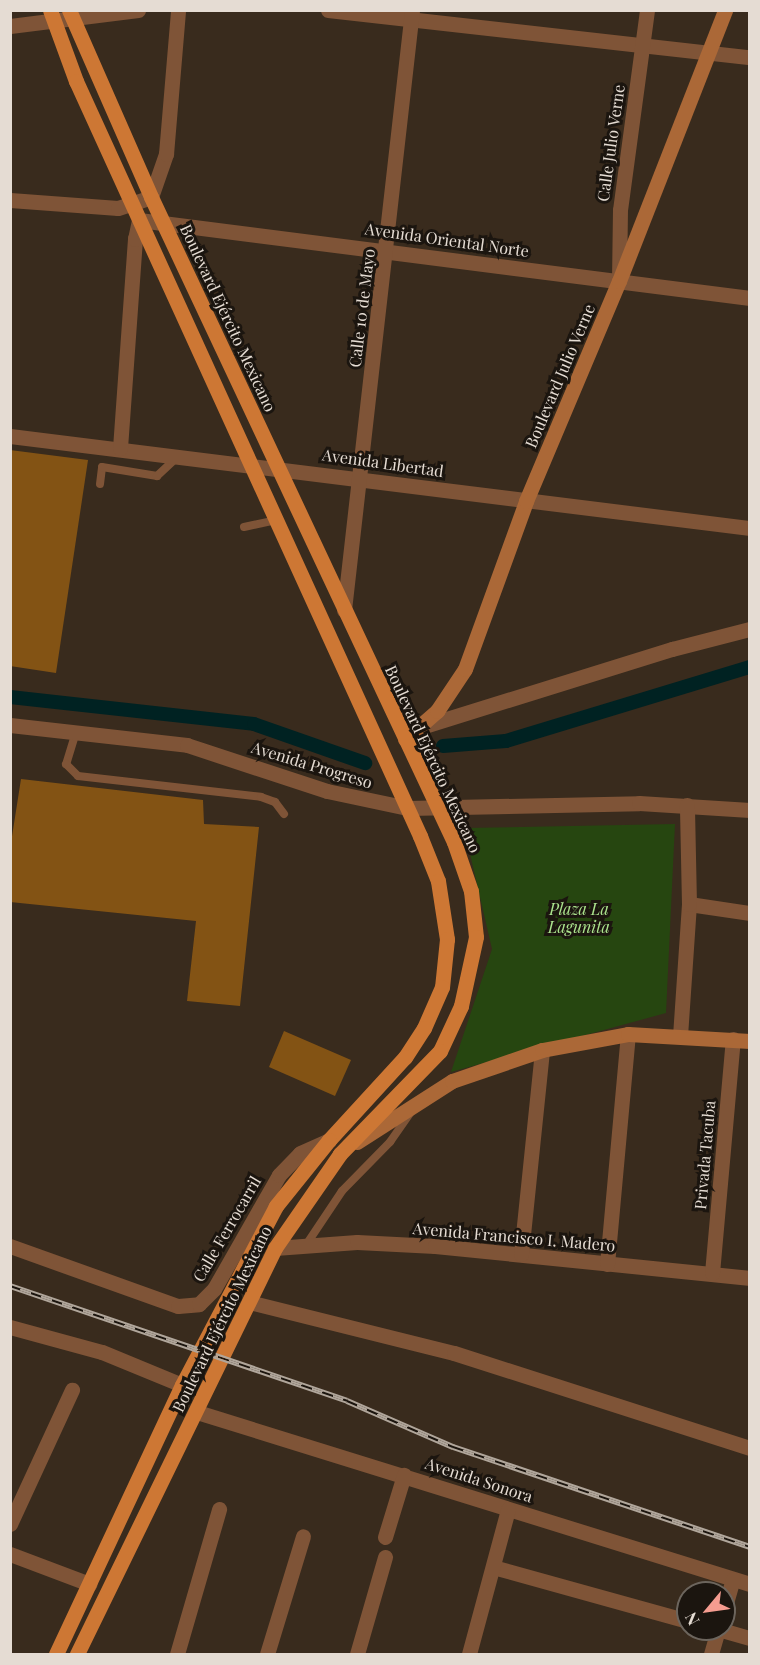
<!DOCTYPE html>
<meta charset="utf-8">
<style>
body{margin:0}
#map{position:relative;width:760px;height:1665px;overflow:hidden;background:#392b1d;font-family:"Playfair Display",serif}
div>[style]{position:absolute}
[style*='--x']{left:calc(var(--x)*1px);top:calc(var(--y)*1px);width:calc(var(--w)*1px);rotate:calc(var(--a)*1deg)}
.green>*{inset:0;background:#264610}
.canal>*{height:14px;margin:-7px;padding:0 7px;transform-origin:7px;border-radius:7px;background:#022}
.building>*{inset:0;background:#835314}
.lane>*{height:8px;margin:-4px;padding:0 4px;transform-origin:4px;border-radius:4px;background:#7f5437}
.street>*{height:15px;margin:-7.5px;padding:0 7.5px;transform-origin:7.5px;border-radius:7.5px;background:#7f5437}
.secondary>*{height:15px;margin:-7.5px;padding:0 7.5px;transform-origin:7.5px;border-radius:7.5px;background:#ab6837}
.primary>*{height:15px;margin:-7.5px;padding:0 7.5px;transform-origin:7.5px;border-radius:7.5px;background:#cd7734}
.rail>*{height:6px;margin-top:-3px;transform-origin:0;background:repeating-linear-gradient(90deg,#1b150f 0 11px,#b0a69b 0 22px);box-sizing:border-box;border-block:2px solid #b0a69b}
span{translate:-50% -50%;white-space:nowrap;text-align:center;line-height:1.15;-webkit-text-stroke:6px #1b150f;paint-order:stroke}
.street-label{font-size:16px;color:#e5dcd3}
.park-label{font-size:16px;color:#ace48e;font-style:italic}
.frame{position:absolute;inset:0;border:12px solid #e5dcd3;pointer-events:none}
.north{position:absolute;left:676px;top:1581px;width:60px;height:60px;box-sizing:border-box;background:#1b150f;border:2px solid #6c655d;border-radius:50%;rotate:241deg;font-size:16px;font-weight:700;line-height:24px;text-align:center;color:#e5dcd3}
.north::after{content:'';display:block;margin:auto;width:21px;height:27px;background:#f59c90;clip-path:polygon(50% 0,100% 100%,50% 72%,0 100%)}
</style>
<div id="map">
<div class="green">
<div style="clip-path:polygon(675px 824px,666px 1013px,451px 1072px,492px 949px,464px 828px)"></div>
</div>
<div class="canal">
<div style="--x:10;--y:697;--w:245;--a:6.3"></div>
<div style="--x:254;--y:724;--w:118;--a:19.4"></div>
<div style="--x:443;--y:746;--w:63;--a:-4.5"></div>
<div style="--x:506;--y:741;--w:255;--a:-16.9"></div>
</div>
<div class="building">
<div style="clip-path:polygon(10px 450px,88px 460px,56px 673px,10px 666px)"></div>
<div style="clip-path:polygon(21px 779px,203px 800px,204px 824px,259px 827px,240px 1006px,187px 1001px,196px 921px,10px 902px,10px 849px)"></div>
<div style="clip-path:polygon(284px 1031px,351px 1060px,335px 1096px,269px 1067px)"></div>
</div>
<div class="lane">
<div style="--x:100;--y:484;--w:17;--a:-83"></div>
<div style="--x:102;--y:467;--w:56;--a:9.3"></div>
<div style="--x:157;--y:476;--w:26;--a:-43"></div>
<div style="--x:244;--y:527;--w:34;--a:-12"></div>
<div style="--x:76;--y:732;--w:34;--a:107"></div>
<div style="--x:66;--y:764;--w:17;--a:45"></div>
<div style="--x:78;--y:776;--w:184;--a:6.5"></div>
<div style="--x:261;--y:797;--w:15;--a:20"></div>
<div style="--x:275;--y:802;--w:15;--a:53"></div>
<div style="--x:306;--y:1245;--w:65;--a:-56.3"></div>
<div style="--x:342;--y:1191;--w:69;--a:-45.6"></div>
<div style="--x:390;--y:1142;--w:35;--a:-55"></div>
</div>
<div class="street">
<div style="--x:328;--y:10;--w:425;--a:6.4"></div>
<div style="--x:10;--y:26;--w:129;--a:-7.1"></div>
<div style="--x:10;--y:200;--w:108;--a:4.2"></div>
<div style="--x:118;--y:208;--w:35;--a:-18"></div>
<div style="--x:151;--y:197;--w:46;--a:-70.8"></div>
<div style="--x:166;--y:154;--w:144;--a:-85.2"></div>
<div style="--x:619;--y:281;--w:71;--a:-89.2"></div>
<div style="--x:620;--y:210;--w:202;--a:-82.3"></div>
<div style="--x:10;--y:436;--w:746;--a:7.09"></div>
<div style="--x:120;--y:448;--w:210;--a:-85.9"></div>
<div style="--x:135;--y:239;--w:19;--a:-78"></div>
<div style="--x:139;--y:220;--w:616;--a:7.28"></div>
<div style="--x:344;--y:610;--w:604;--a:-83.53"></div>
<div style="--x:10;--y:725;--w:178;--a:6.4"></div>
<div style="--x:187;--y:745;--w:147;--a:18.2"></div>
<div style="--x:327;--y:791;--w:83;--a:11.9"></div>
<div style="--x:408;--y:808;--w:231;--a:-1.2"></div>
<div style="--x:639;--y:803;--w:111;--a:3.6"></div>
<div style="--x:421;--y:727;--w:263;--a:-17.3"></div>
<div style="--x:672;--y:649;--w:81;--a:-14.4"></div>
<div style="--x:689;--y:904;--w:62;--a:8.4"></div>
<div style="--x:680;--y:1036;--w:132;--a:-86.1"></div>
<div style="--x:689;--y:904;--w:99;--a:-91.2"></div>
<div style="--x:10;--y:1246;--w:178;--a:19.7"></div>
<div style="--x:178;--y:1306;--w:21;--a:-5"></div>
<div style="--x:199;--y:1304;--w:21;--a:-45"></div>
<div style="--x:214;--y:1289;--w:131;--a:-60.3"></div>
<div style="--x:279;--y:1175;--w:30;--a:-46"></div>
<div style="--x:300;--y:1153;--w:32;--a:-24"></div>
<div style="--x:275;--y:1248;--w:82;--a:-4.2"></div>
<div style="--x:357;--y:1242;--w:78;--a:2.9"></div>
<div style="--x:435;--y:1246;--w:317;--a:5.8"></div>
<div style="--x:521;--y:1254;--w:205;--a:-84.1"></div>
<div style="--x:607;--y:1264;--w:231;--a:-84.8"></div>
<div style="--x:712;--y:1273;--w:235;--a:-84.9"></div>
<div style="--x:249;--y:1302;--w:211;--a:14"></div>
<div style="--x:454;--y:1353;--w:311;--a:17.8"></div>
<div style="--x:10;--y:1327;--w:95;--a:15.2"></div>
<div style="--x:102;--y:1352;--w:87;--a:22.4"></div>
<div style="--x:197;--y:1412;--w:579;--a:17.28"></div>
<div style="--x:10;--y:1524;--w:148;--a:-65.2"></div>
<div style="--x:385;--y:1537;--w:65;--a:-73"></div>
<div style="--x:10;--y:1554;--w:85;--a:20.6"></div>
<div style="--x:493;--y:1567;--w:202;--a:15.5"></div>
<div style="--x:724;--y:1610;--w:32;--a:-74"></div>
<div style="--x:177;--y:1654;--w:151;--a:-73.8"></div>
<div style="--x:267;--y:1654;--w:123;--a:-73"></div>
<div style="--x:357;--y:1654;--w:101;--a:-73.9"></div>
<div style="--x:469;--y:1654;--w:150;--a:-74.9"></div>
<div style="--x:711;--y:1654;--w:26;--a:-74"></div>
<div style="--x:718;--y:1629;--w:33;--a:16"></div>
</div>
<div class="secondary">
<div style="--x:405;--y:739;--w:43;--a:-41.2"></div>
<div style="--x:437;--y:711;--w:50;--a:-56.3"></div>
<div style="--x:465;--y:669;--w:179;--a:-70"></div>
<div style="--x:526;--y:501;--w:239;--a:-67.1"></div>
<div style="--x:619;--y:281;--w:291;--a:-68.6"></div>
<div style="--x:357;--y:1142;--w:113;--a:-32.7"></div>
<div style="--x:452;--y:1081;--w:95;--a:-19"></div>
<div style="--x:542;--y:1050;--w:87;--a:-10.5"></div>
<div style="--x:628;--y:1034;--w:122;--a:3.3"></div>
</div>
<div class="primary">
<div style="--x:50;--y:10;--w:76;--a:69.9"></div>
<div style="--x:76;--y:81;--w:830;--a:65.5"></div>
<div style="--x:420;--y:836;--w:48;--a:68.2"></div>
<div style="--x:438;--y:881;--w:59;--a:81.2"></div>
<div style="--x:447;--y:939;--w:48;--a:95.9"></div>
<div style="--x:442;--y:987;--w:45;--a:113.7"></div>
<div style="--x:424;--y:1028;--w:35;--a:123"></div>
<div style="--x:405;--y:1057;--w:113;--a:132.5"></div>
<div style="--x:329;--y:1140;--w:85;--a:128.8"></div>
<div style="--x:276;--y:1206;--w:202;--a:117.7"></div>
<div style="--x:182;--y:1385;--w:297;--a:115.1"></div>
<div style="--x:69;--y:10;--w:204;--a:66.3"></div>
<div style="--x:151;--y:197;--w:713;--a:64.84"></div>
<div style="--x:454;--y:842;--w:52;--a:70.9"></div>
<div style="--x:471;--y:891;--w:46;--a:83.8"></div>
<div style="--x:476;--y:937;--w:71;--a:102.3"></div>
<div style="--x:461;--y:1006;--w:50;--a:115"></div>
<div style="--x:440;--y:1051;--w:144;--a:134.2"></div>
<div style="--x:340;--y:1154;--w:114;--a:124.7"></div>
<div style="--x:275;--y:1248;--w:452;--a:116"></div>
</div>
<div class="rail">
<div style="--x:10;--y:1286;--w:356;--a:18.8"></div>
<div style="--x:347;--y:1401;--w:116;--a:23.5"></div>
<div style="--x:453;--y:1447;--w:313;--a:18.6"></div>
</div>
<div class="street-label">
<span style="left:611px;top:143px;rotate:-82deg">Calle Julio Verne</span>
<span style="left:447px;top:240px;rotate:8deg">Avenida Oriental Norte</span>
<span style="left:362px;top:308px;rotate:-83deg">Calle 10 de Mayo</span>
<span style="left:228px;top:318px;rotate:65deg">Boulevard Ejército Mexicano</span>
<span style="left:560px;top:376px;rotate:-67deg">Boulevard Julio Verne</span>
<span style="left:383px;top:463px;rotate:8deg">Avenida Libertad</span>
<span style="left:433px;top:759px;rotate:65deg">Boulevard Ejército Mexicano</span>
<span style="left:312px;top:765px;rotate:17deg">Avenida Progreso</span>
<span style="left:705px;top:1155px;rotate:-85deg">Privada Tacuba</span>
<span style="left:227px;top:1229px;rotate:-60deg">Calle Ferrocarril</span>
<span style="left:514px;top:1237px;rotate:5deg">Avenida Francisco I. Madero</span>
<span style="left:222px;top:1319px;rotate:-64deg">Boulevard Ejército Mexicano</span>
<span style="left:479px;top:1480px;rotate:18deg">Avenida Sonora</span>
</div>
<div class="park-label">
<span style="left:579px;top:918px">Plaza La<br>Lagunita</span>
</div>
<div class="frame"></div>
<div class="north">N</div>
</div>
